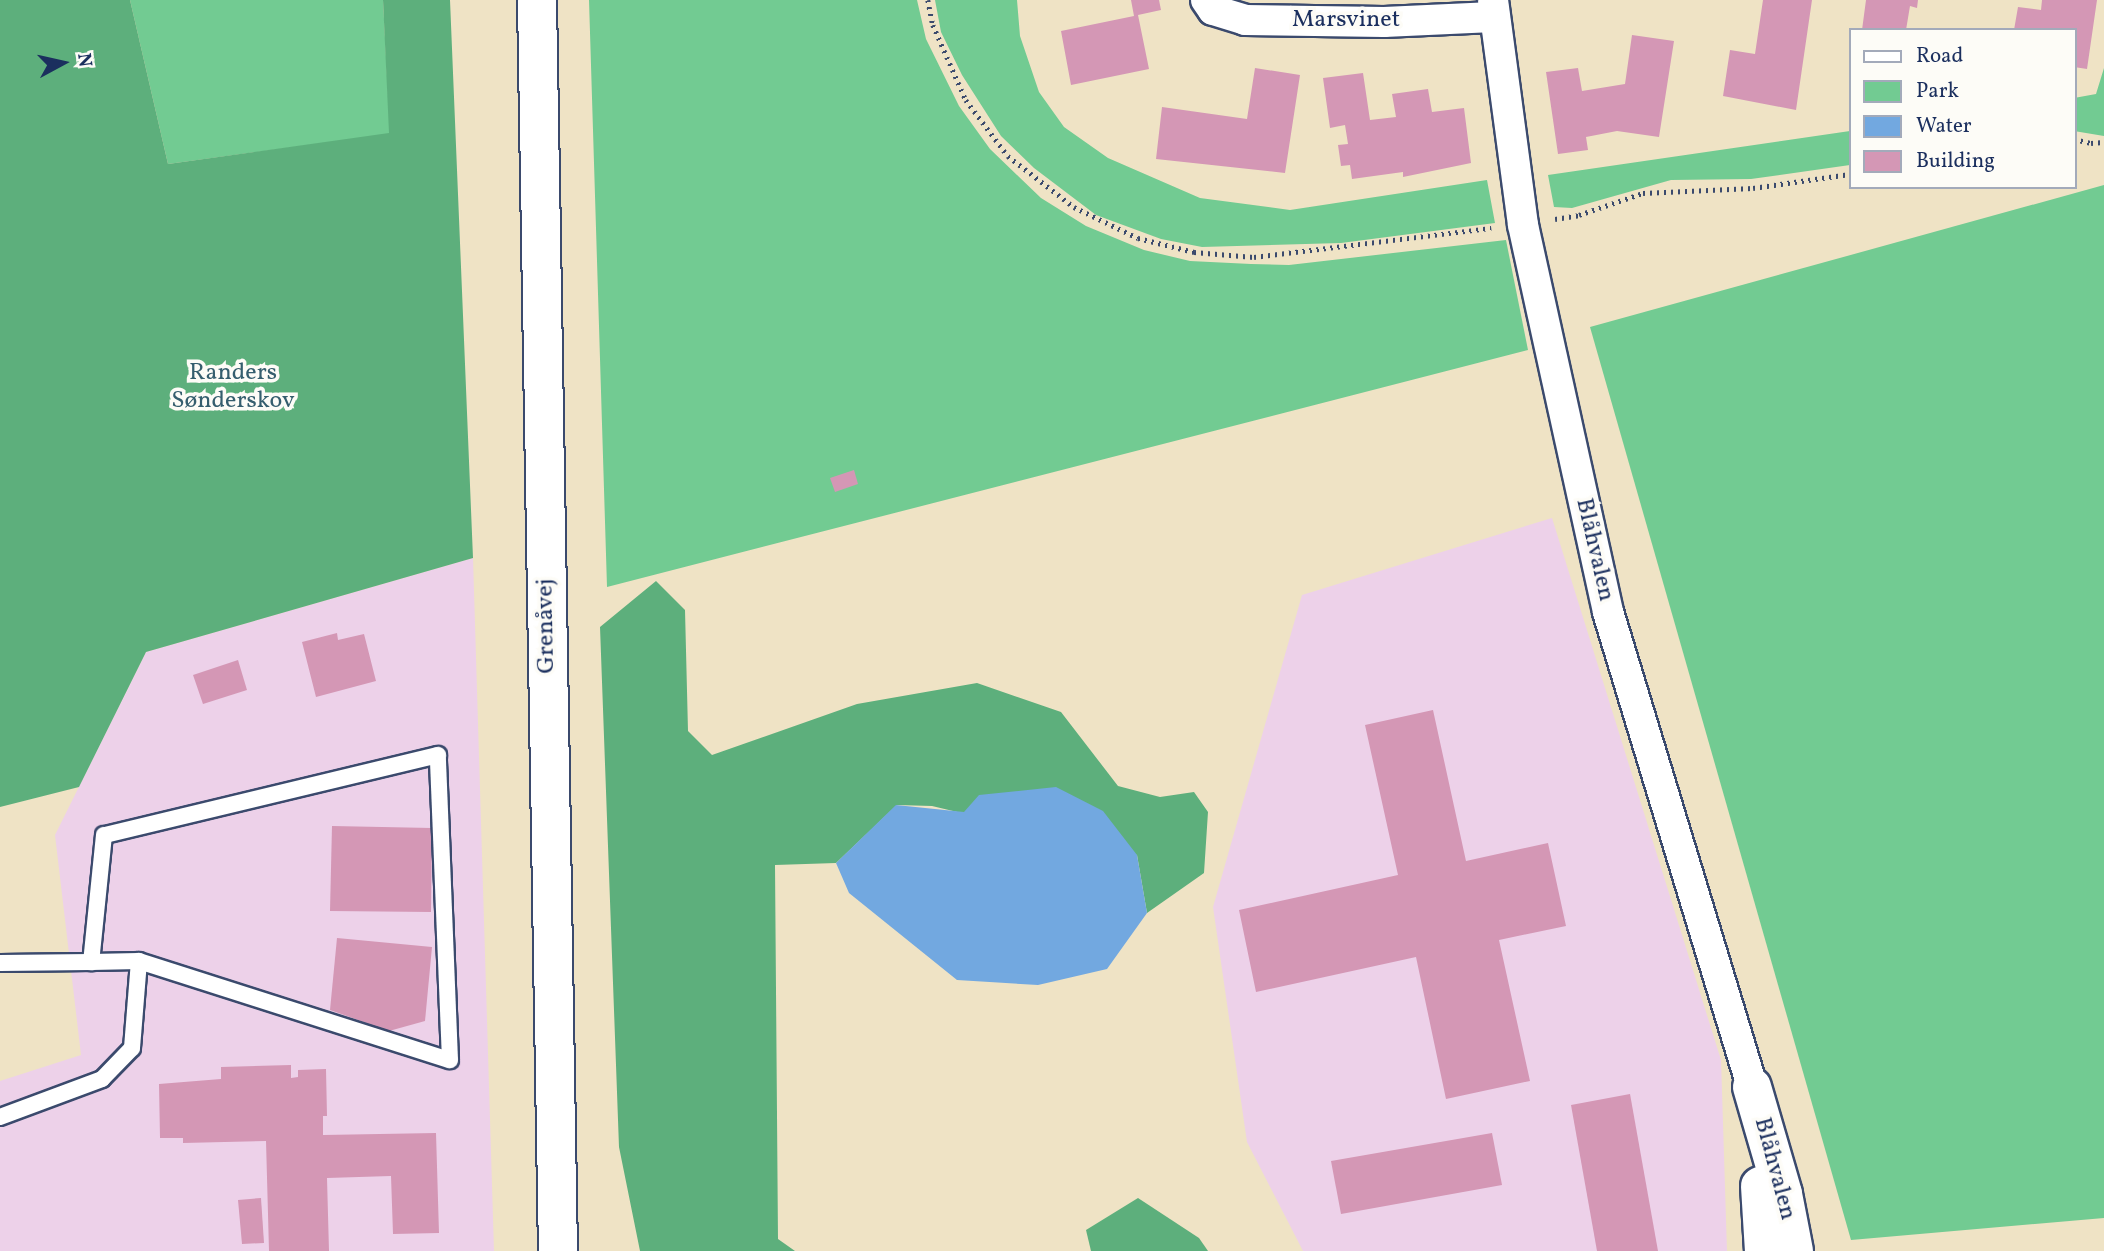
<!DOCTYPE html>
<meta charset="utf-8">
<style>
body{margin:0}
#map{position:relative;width:2104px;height:1251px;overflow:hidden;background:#efe3c5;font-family:Vollkorn,serif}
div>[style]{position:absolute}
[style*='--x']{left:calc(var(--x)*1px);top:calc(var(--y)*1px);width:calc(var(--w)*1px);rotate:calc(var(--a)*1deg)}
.built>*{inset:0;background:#edd1e9}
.green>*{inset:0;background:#72cb92}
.forest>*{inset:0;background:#5daf7c}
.water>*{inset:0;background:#72a8e0}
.building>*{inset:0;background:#d497b5}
.path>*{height:4.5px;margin-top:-2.25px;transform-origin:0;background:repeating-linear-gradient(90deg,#3b4a6d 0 2px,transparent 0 7px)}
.roads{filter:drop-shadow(2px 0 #3b4a6d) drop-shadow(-2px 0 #3b4a6d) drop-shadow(0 2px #3b4a6d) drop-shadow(0 -2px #3b4a6d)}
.service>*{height:16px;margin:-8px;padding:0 8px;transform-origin:8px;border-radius:8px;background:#fff}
.minor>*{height:30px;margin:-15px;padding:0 15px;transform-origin:15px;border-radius:15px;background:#fff}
.tertiary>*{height:38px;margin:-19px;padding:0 19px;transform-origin:19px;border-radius:19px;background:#fff}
.primary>*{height:38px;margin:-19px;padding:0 19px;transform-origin:19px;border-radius:19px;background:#fff}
span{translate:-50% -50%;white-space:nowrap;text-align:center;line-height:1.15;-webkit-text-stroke:7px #fdfcf7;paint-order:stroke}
.street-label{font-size:24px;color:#1b2f5e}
.park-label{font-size:24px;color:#355e6e}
.legend{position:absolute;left:1849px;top:28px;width:228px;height:161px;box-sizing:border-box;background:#fdfcf7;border:2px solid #a3aaba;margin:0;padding:9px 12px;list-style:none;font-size:21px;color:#1b2f5e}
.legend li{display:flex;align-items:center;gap:14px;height:35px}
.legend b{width:35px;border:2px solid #a3aaba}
.north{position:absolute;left:28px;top:28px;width:70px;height:70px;-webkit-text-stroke:5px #fdfcf7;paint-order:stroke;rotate:82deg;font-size:19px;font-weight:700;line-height:28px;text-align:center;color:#1b2f5e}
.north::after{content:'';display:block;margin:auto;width:24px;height:32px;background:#1b2f5e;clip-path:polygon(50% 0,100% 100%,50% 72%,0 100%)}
</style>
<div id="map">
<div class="built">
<div style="clip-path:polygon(1552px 518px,1721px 1060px,1727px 1251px,1303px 1251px,1247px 1142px,1213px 907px,1302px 595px)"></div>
<div style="clip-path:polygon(473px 558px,494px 1251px,0 1251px,0 1081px,81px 1055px,55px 835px,146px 652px)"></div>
</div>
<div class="green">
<div style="clip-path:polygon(130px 0,383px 0,390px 134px,168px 164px)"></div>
<div style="clip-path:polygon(589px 0,917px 0,926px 39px,959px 106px,990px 149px,1041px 198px,1086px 226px,1144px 250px,1190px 261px,1251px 264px,1289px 265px,1506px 240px,1528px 350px,607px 587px)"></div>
<div style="clip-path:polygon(935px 0,1017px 0,1020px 36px,1039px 92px,1064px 127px,1108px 158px,1200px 198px,1290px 210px,1487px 180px,1495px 223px,1341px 243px,1202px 247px,1161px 239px,1096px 215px,1034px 168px,1001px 136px,962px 75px,941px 32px)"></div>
<div style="clip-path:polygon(2104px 68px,2104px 136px,2074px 131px,2074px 98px,2096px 94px)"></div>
<div style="clip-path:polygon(1850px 131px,1850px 165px,1751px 179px,1671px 180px,1572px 208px,1554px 207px,1548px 175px)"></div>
<div style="clip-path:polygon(2104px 185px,2104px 1218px,1851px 1240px,1590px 327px)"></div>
</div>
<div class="forest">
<div style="clip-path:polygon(0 0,130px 0,168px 164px,389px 133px,383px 0,450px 0,473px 558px,146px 652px,79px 787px,0 807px)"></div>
<div style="clip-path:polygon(656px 581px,685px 610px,688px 731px,712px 755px,857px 704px,977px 683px,1061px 712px,1118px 786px,1160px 797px,1194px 792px,1208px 812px,1204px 873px,1147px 913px,1137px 855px,932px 806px,897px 805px,836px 863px,775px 865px,778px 1239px,795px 1251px,640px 1251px,619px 1147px,600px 627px)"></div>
<div style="clip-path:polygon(1138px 1198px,1199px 1238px,1208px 1251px,1091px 1251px,1086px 1230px)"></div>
</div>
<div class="water">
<div style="clip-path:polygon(1056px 787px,1103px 811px,1137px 855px,1147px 913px,1107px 969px,1038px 985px,957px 980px,849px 893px,836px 863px,896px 805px,964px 812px,979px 795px)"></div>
</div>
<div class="building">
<div style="clip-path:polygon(1131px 0,1159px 0,1161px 10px,1138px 15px,1149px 69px,1071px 85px,1061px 31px,1134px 16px)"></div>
<div style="clip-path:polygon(1763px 0,1812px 0,1796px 110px,1723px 96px,1730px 50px,1755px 54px)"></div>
<div style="clip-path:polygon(1866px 0,1918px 0,1917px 8px,1910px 6px,1906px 30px,1862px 30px)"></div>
<div style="clip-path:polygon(2042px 0,2097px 0,2087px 69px,2074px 67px,2074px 30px,2014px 30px,2018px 7px,2041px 10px)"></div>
<div style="clip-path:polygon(1632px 35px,1674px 41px,1659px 137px,1617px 131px,1586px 137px,1588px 150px,1558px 154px,1546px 72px,1578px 68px,1582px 91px,1625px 84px)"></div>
<div style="clip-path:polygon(1255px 68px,1300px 75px,1285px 173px,1156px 159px,1162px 107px,1247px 119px)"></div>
<div style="clip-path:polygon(1363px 73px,1370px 120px,1396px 117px,1392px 94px,1428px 89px,1432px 112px,1464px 108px,1471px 163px,1403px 177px,1403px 172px,1352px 179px,1350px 165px,1341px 166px,1338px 145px,1348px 144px,1345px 125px,1330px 128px,1323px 78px)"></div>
<div style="clip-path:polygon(854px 470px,858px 484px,835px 492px,830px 478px)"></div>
<div style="clip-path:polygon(337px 633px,338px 640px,364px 634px,376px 681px,316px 697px,302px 642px)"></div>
<div style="clip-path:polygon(238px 660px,247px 690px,203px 704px,193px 675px)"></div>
<div style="clip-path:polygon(1433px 710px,1466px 861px,1548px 843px,1566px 926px,1499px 940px,1530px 1081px,1446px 1099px,1416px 957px,1256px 992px,1239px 910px,1398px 875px,1365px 725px)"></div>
<div style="clip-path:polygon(332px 826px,432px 828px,431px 912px,330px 911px)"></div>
<div style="clip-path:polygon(337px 938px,432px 947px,425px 1021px,389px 1031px,330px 1010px)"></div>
<div style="clip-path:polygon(291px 1065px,291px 1078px,298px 1077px,298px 1070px,326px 1069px,327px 1116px,323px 1116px,323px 1135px,436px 1133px,439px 1233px,393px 1234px,391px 1176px,327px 1178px,329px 1251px,269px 1251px,266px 1141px,183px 1143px,183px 1138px,160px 1138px,159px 1084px,221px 1079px,221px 1067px)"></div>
<div style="clip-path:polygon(1630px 1094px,1658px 1251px,1597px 1251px,1571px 1105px)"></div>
<div style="clip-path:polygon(1492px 1133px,1502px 1185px,1341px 1214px,1331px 1161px)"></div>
<div style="clip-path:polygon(261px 1198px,264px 1243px,242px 1244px,238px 1200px)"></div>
</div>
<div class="path">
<div style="--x:928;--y:0;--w:25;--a:79"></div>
<div style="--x:933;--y:25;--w:82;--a:66.3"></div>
<div style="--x:966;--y:100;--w:70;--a:53.1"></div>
<div style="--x:1008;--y:156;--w:83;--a:37.7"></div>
<div style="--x:1074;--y:207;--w:71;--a:25.8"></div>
<div style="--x:1138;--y:238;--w:58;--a:14"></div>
<div style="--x:1194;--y:252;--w:60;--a:4.8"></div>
<div style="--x:1254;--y:257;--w:239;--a:-7"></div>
<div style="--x:2074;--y:139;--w:17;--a:13"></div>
<div style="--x:2091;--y:143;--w:13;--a:-4"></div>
<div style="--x:1555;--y:219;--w:24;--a:-9"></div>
<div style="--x:1579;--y:215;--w:68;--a:-19"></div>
<div style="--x:1643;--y:193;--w:110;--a:-2.6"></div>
<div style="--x:1753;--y:188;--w:98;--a:-8.2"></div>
</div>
<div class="roads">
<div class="service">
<div style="--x:0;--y:963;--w:91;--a:-0.6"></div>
<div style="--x:91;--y:962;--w:48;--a:-1.2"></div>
<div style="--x:139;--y:961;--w:326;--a:17.7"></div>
<div style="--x:450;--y:1060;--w:305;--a:-92.3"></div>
<div style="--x:438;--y:755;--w:343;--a:166.5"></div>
<div style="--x:104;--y:835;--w:128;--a:95.8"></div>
<div style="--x:0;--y:1117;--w:109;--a:-20.4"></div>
<div style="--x:102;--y:1079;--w:43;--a:-45.9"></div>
<div style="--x:132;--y:1048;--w:87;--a:-85.4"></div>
</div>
<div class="minor">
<div style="--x:1206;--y:0;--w:12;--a:55"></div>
<div style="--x:1213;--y:10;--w:34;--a:17"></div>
<div style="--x:1245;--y:20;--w:139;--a:0.8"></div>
<div style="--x:1384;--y:22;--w:109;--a:-2.6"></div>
<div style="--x:1493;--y:0;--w:227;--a:82.4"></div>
<div style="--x:1523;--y:225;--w:396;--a:77.6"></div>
<div style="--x:1608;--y:612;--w:496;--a:73.1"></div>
</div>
<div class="tertiary">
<div style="--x:1752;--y:1087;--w:111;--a:73.8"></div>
<div style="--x:1783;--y:1194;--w:58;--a:79.1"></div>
<div style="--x:1760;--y:1186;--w:65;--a:86.5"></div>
</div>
<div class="primary">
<div style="--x:537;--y:0;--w:1251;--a:89.04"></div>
</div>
</div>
<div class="street-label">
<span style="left:1346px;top:21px">Marsvinet</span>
<span style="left:1594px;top:550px;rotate:77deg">Blåhvalen</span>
<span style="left:547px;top:626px;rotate:-91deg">Grenåvej</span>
<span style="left:1774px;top:1169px;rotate:75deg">Blåhvalen</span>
</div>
<div class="park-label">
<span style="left:233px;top:388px">Randers<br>Sønderskov</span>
</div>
<ul class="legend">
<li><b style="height:9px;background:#fff"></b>Road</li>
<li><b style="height:19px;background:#72cb92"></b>Park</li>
<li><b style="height:19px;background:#72a8e0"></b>Water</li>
<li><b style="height:19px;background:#d497b5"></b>Building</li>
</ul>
<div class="north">N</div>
</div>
